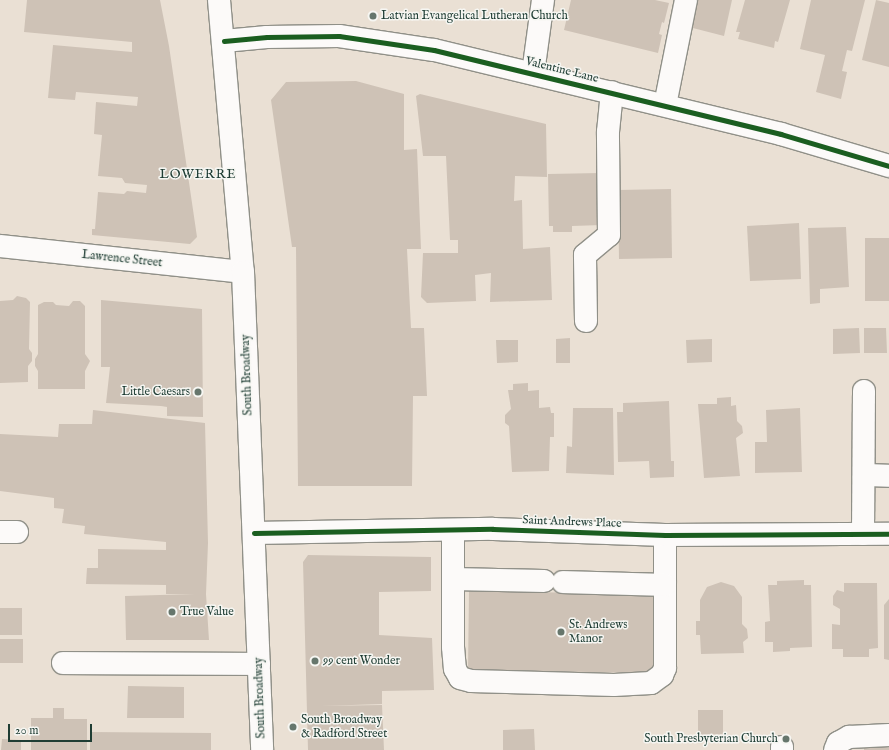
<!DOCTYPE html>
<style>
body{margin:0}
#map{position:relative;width:889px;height:750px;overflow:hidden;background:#eae0d4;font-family:"IM FELL English",serif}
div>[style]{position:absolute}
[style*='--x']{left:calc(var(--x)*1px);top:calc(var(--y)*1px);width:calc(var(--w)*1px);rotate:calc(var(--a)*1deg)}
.building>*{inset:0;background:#cec2b6}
.roads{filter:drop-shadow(1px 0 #909088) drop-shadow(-1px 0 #909088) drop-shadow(0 1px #909088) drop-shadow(0 -1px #909088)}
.minor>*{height:22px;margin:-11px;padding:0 11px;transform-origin:11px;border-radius:11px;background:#fcfaf9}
.major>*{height:22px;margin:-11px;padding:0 11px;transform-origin:11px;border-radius:11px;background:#fcfaf9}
.cycleway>*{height:5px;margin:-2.5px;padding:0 2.5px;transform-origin:2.5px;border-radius:2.5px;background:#1b5e20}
.dots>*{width:11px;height:11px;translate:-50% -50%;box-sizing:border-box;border:2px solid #f6f6f2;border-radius:50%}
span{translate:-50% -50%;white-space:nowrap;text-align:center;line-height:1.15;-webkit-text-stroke:3px #f6f6f2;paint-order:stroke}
.poi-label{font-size:12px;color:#1f3d34}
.left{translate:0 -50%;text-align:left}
.right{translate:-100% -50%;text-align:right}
.street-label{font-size:12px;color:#1f3d34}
.neighbourhood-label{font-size:13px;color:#1f3d34;letter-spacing:1px}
.scale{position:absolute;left:8px;top:724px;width:84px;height:18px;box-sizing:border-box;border:2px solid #1f3d34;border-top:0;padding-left:5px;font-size:12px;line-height:14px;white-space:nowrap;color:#1f3d34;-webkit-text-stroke:3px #f6f6f2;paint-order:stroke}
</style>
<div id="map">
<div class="building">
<div style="clip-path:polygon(27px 0,160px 0,169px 46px,197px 237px,190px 244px,92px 235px,92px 229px,95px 229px,98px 192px,124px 194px,127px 191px,146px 193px,147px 185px,125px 183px,122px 178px,98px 176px,102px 135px,94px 134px,96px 102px,137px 106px,138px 97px,76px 92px,75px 100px,48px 98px,53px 45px,132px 52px,132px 42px,24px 32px)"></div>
<div style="clip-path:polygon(571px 0,655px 0,669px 3px,664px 23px,662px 22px,659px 34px,662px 35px,658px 53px,564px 30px)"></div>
<div style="clip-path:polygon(691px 0,732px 0,724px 36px,689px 27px)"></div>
<div style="clip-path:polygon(745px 0,790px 0,778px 42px,775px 41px,774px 48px,738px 39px,740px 32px,736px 32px)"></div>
<div style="clip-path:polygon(811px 0,865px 0,852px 51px,847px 50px,842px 71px,847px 72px,841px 99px,816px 92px,825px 55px,800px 49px)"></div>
<div style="clip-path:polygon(876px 0,889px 3px,889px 67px,862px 60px)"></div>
<div style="clip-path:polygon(356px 81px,404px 94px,404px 150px,417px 149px,421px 249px,407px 249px,411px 328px,424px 328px,427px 396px,413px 396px,412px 486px,298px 486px,296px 247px,292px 247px,271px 100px,286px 82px)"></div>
<div style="clip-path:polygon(420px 94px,546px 124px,547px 177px,515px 176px,514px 201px,522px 200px,523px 249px,550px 247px,552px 300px,490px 302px,491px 273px,475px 275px,476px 301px,427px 303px,421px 297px,423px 253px,458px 253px,458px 240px,450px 240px,446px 156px,423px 156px,416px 96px)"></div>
<div style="clip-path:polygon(600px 173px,602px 225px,572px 226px,572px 232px,553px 232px,553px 226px,549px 226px,548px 174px)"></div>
<div style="clip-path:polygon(671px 189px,672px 258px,619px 259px,618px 190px)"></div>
<div style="clip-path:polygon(799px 223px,801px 279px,750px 281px,747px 226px)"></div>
<div style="clip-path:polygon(846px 227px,849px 287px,820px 289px,820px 303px,810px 304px,808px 228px)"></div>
<div style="clip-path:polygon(865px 238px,889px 238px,889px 301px,865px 301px)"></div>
<div style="clip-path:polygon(17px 296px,26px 298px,30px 302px,29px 349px,32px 353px,32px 361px,28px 366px,28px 382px,0 383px,0 301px,13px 300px)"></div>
<div style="clip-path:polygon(101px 300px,202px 309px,203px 417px,167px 416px,167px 407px,161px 406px,106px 403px,110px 367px,101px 367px)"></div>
<div style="clip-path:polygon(73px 301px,80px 301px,85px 306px,85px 354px,90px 361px,85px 371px,85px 389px,38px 389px,38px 371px,35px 366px,35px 359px,38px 354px,38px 305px,44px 302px,53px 302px,56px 305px,69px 306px)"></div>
<div style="clip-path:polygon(859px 328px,860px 353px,833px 354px,833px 329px)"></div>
<div style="clip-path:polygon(864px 328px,886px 328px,887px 353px,864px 353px)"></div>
<div style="clip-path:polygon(570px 338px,570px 363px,556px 363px,556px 339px)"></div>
<div style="clip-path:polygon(712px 339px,712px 362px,687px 363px,686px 340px)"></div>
<div style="clip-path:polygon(496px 340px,518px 340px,518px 362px,497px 363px)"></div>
<div style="clip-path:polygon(528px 383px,528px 391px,539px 390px,539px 408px,550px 407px,551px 413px,554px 413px,554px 437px,550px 437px,549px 471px,512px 472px,509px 426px,505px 423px,505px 415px,511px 409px,508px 390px,513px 390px,513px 384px)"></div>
<div style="clip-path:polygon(731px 397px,731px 406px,736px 405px,737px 421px,742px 426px,743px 433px,736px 438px,740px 476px,704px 478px,698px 404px,717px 404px,717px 398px)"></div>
<div style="clip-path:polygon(669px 401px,671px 461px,674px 461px,674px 477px,650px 478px,649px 461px,618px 462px,617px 412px,623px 412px,623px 403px)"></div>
<div style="clip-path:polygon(573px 408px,613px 408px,614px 475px,566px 473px,567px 446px,572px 447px)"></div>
<div style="clip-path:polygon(800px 408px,802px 472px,755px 473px,755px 442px,767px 442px,766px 410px)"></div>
<div style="clip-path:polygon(93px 410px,205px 423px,208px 543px,206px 594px,209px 640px,126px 640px,125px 596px,195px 594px,166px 594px,166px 585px,86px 584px,87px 568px,98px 568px,98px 549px,166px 550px,166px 542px,84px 534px,85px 526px,62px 523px,64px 509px,54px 508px,54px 498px,0 491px,0 434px,58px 437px,59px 424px,92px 424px)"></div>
<div style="clip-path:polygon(308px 555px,431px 557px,431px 591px,379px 592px,379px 635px,432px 638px,434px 690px,382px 691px,382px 704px,321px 706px,382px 705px,384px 750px,308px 750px,303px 562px)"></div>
<div style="clip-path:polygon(804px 580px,804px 585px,811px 585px,812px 647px,790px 648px,790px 651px,773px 652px,773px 642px,765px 642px,765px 622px,770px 621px,768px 585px,777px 585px,777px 581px)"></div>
<div style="clip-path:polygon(721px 582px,734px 586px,742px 597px,742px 624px,747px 629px,748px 638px,743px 642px,744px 653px,701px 654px,700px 635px,696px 635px,696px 621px,700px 621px,700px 600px,707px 587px)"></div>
<div style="clip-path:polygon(844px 583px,877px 583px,878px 648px,869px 649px,869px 657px,843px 657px,843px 649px,832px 649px,832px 624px,840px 625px,840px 609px,833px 605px,833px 596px,837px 590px,844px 592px)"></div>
<div style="clip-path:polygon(469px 591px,654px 594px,653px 673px,468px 670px)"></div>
<div style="clip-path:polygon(889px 599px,889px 660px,884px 659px,884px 605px)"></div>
<div style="clip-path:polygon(0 608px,22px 608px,22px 635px,0 635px)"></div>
<div style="clip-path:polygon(0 639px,23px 639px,23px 663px,0 663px)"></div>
<div style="clip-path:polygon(128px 686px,184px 687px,184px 718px,127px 718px)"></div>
<div style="clip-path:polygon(53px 708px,64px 708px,64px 719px,87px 719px,87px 750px,31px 750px,31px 718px,53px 718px)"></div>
<div style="clip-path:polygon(698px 710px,723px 710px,723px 734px,698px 735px)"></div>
<div style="clip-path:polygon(534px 729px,535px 750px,503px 750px,503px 730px)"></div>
<div style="clip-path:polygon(90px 732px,211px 733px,211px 750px,90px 750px)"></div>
<div style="clip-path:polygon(2px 739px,21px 740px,21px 750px,1px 750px)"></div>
<div style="clip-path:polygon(864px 745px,889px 745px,889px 750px,864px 750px)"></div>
</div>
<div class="roads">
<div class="minor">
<div style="--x:224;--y:41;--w:43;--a:-5.3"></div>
<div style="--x:267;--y:37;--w:72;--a:-0.8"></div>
<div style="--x:339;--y:36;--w:96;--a:8.4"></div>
<div style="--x:434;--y:50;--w:357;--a:13.6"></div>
<div style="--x:781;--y:134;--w:113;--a:16.5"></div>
<div style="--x:533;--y:73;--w:74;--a:-82.2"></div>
<div style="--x:665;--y:105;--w:107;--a:-78.7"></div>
<div style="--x:0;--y:246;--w:244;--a:6.1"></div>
<div style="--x:586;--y:321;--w:66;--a:-90.9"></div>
<div style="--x:585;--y:255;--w:31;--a:-40"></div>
<div style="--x:609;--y:235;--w:103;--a:-90.6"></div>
<div style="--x:608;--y:132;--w:40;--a:-84.3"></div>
<div style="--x:864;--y:475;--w:25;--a:2"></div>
<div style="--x:453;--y:530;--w:117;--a:90"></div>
<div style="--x:453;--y:647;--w:22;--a:85"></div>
<div style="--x:455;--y:669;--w:10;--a:61"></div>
<div style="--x:460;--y:678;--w:11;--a:15"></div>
<div style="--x:471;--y:681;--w:143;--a:1.6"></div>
<div style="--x:614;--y:685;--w:37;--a:-3"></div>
<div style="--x:651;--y:683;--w:14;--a:-36"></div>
<div style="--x:662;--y:675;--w:8;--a:-67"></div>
<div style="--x:665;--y:668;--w:133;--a:-90"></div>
<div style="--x:0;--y:532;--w:17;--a:0"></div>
<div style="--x:254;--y:533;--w:239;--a:-1"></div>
<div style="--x:493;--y:529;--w:172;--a:2"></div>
<div style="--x:665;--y:535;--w:224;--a:-0.3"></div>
<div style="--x:863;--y:534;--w:143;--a:-89.6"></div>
<div style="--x:453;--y:579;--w:91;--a:1.3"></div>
<div style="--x:563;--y:582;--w:102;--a:1.7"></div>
<div style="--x:63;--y:663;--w:196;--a:0.3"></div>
<div style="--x:782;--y:747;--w:3;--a:90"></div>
<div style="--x:835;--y:750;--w:8;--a:-67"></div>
<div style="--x:838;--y:743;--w:13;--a:-29"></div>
<div style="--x:849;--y:737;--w:40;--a:-2.9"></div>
</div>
<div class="major">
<div style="--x:219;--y:0;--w:273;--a:85"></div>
<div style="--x:243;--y:272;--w:478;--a:87.7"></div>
</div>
</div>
<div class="cycleway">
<div style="--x:224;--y:41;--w:43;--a:-5.3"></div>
<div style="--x:267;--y:37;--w:72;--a:-0.8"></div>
<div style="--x:339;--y:36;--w:96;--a:8.4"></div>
<div style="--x:434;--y:50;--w:357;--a:13.6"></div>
<div style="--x:781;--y:134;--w:113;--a:16.5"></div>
<div style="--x:254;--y:533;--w:239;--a:-1"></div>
<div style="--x:493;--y:529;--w:172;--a:2"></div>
<div style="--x:665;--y:535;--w:224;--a:-0.3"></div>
</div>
<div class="dots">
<div style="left:373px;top:16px;background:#66766c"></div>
<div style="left:198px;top:392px;background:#66766c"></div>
<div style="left:172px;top:612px;background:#66766c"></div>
<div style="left:561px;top:632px;background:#66766c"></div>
<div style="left:315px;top:661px;background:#66766c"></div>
<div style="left:293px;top:727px;background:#66766c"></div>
<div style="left:786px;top:739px;background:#66766c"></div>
</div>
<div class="poi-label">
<span class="left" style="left:381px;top:16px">Latvian Evangelical Lutheran Church</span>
<span class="right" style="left:190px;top:392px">Little Caesars</span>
<span class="left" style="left:180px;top:612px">True Value</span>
<span class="left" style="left:569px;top:632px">St. Andrews<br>Manor</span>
<span class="left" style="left:323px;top:661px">99 cent Wonder</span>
<span class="left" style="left:301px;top:727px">South Broadway<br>&amp; Radford Street</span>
<span class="right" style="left:778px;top:739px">South Presbyterian Church</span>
</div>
<div class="street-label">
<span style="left:562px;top:70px;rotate:14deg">Valentine Lane</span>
<span style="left:122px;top:259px;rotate:6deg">Lawrence Street</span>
<span style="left:247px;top:375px;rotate:-92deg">South Broadway</span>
<span style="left:572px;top:522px;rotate:2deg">Saint Andrews Place</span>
<span style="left:260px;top:698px;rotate:-92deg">South Broadway</span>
</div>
<div class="neighbourhood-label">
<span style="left:198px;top:175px">LOWERRE</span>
</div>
<div class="scale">20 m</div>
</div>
